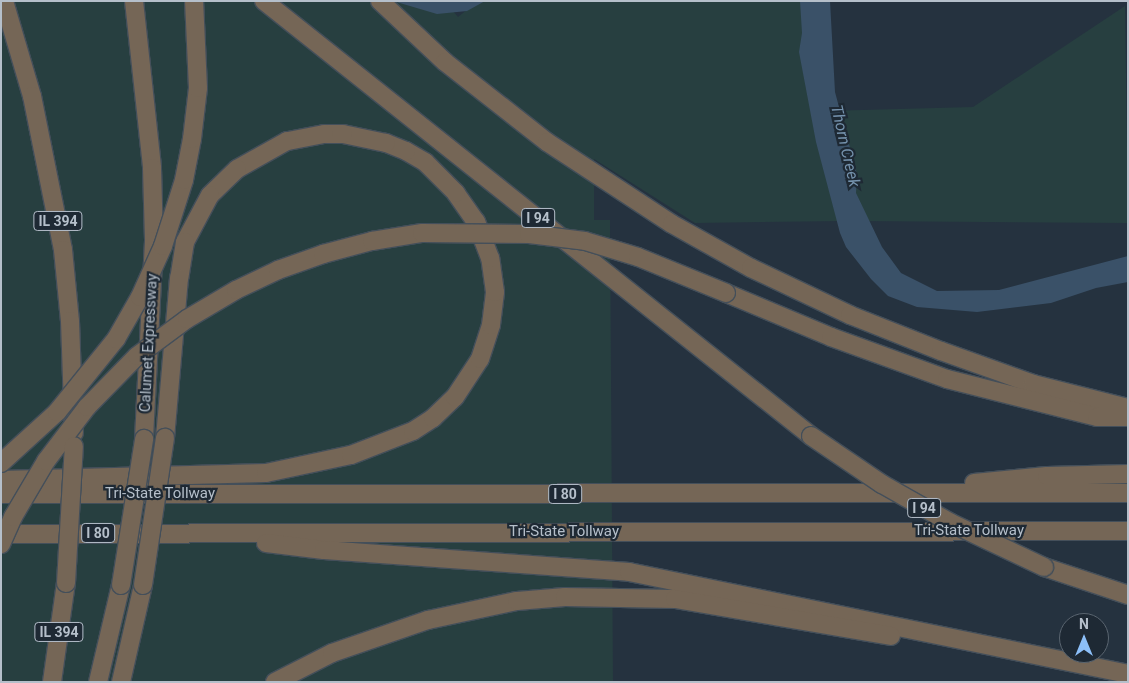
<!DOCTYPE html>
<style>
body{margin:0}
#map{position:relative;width:1129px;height:683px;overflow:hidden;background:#25323f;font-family:Roboto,sans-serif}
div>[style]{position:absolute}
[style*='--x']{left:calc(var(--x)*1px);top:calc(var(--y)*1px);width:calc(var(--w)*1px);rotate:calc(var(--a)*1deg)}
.green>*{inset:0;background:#273f40}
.water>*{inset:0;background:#3a5168}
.roads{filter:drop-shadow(1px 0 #444f5a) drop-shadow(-1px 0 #444f5a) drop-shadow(0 1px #444f5a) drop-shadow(0 -1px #444f5a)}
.highway>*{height:18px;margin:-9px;padding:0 9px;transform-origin:9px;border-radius:9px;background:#756656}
.bridges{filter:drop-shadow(1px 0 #444f5a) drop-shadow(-1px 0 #444f5a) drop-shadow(0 1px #444f5a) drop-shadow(0 -1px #444f5a)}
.highway-bridge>*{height:18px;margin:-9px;padding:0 9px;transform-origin:9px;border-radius:9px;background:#756656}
span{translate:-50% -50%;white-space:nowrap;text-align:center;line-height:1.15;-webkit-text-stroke:4.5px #1e2934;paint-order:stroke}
.shield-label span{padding:1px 4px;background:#1e2934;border:1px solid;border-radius:4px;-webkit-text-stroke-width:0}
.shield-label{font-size:14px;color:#b5bfca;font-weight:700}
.street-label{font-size:15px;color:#b5bfca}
.water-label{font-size:16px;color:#7592ad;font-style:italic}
.frame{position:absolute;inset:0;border:2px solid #b5bfca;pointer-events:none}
.north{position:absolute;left:1059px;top:613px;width:50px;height:50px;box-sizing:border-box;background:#1e2934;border:1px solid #5a6570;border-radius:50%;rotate:0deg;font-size:14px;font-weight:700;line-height:20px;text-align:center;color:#b5bfca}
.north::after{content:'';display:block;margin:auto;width:18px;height:22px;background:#8cbff8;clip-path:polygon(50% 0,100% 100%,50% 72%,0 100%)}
</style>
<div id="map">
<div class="green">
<div style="clip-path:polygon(1px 1px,444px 1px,458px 17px,478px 1px,802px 1px,844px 221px,695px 223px,594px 159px,594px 220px,610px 220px,613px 682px,1px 682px)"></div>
<div style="clip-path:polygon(1125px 1px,1128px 223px,856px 221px,825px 111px,973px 107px,1125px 6px)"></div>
</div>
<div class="water">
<div style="clip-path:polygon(393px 1px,485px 1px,467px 11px,437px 14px)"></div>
<div style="clip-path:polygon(800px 1px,830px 1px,835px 92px,857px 174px,856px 193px,882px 247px,901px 273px,937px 291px,999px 290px,1128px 256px,1128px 282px,1096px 288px,1051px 303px,977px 312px,917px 307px,888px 296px,871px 279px,846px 247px,840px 233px,816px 142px,799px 52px,802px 33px)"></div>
</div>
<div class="roads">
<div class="highway">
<div style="--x:4;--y:1;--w:99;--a:73.6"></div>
<div style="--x:32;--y:96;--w:157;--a:78.6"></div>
<div style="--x:63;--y:250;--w:71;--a:84.4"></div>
<div style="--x:70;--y:321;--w:112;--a:88"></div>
<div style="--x:134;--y:1;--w:168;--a:83.8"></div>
<div style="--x:152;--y:168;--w:73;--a:88.4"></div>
<div style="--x:154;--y:241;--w:198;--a:92.9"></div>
<div style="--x:264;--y:1;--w:699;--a:38.49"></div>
<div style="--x:380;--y:1;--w:89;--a:43.2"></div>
<div style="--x:445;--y:62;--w:130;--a:38.1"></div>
<div style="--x:547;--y:142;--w:149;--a:33.3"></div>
<div style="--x:672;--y:224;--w:90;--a:29.1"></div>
<div style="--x:751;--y:268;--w:110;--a:25.4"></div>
<div style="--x:850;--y:315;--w:98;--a:21.6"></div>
<div style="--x:941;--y:351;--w:98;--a:19.7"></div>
<div style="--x:1033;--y:384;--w:98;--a:14.2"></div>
<div style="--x:726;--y:293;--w:114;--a:22.7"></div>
<div style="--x:831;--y:337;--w:123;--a:19.9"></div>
<div style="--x:947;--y:379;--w:155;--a:14.2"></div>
<div style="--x:1097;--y:417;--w:31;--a:0"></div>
<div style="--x:1;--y:480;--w:265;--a:-1.5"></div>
<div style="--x:266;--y:473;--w:87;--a:-12"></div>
<div style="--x:351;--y:455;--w:66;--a:-21.2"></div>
<div style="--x:413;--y:431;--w:24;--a:-33"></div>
<div style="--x:433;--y:418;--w:30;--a:-44"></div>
<div style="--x:455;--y:397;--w:45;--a:-56.7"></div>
<div style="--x:480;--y:359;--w:36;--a:-72"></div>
<div style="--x:491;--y:325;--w:33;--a:-83"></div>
<div style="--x:495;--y:292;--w:34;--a:-98"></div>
<div style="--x:490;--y:258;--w:39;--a:-111"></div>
<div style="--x:476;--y:222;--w:35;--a:-125"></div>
<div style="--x:456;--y:193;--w:44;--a:-135"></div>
<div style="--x:425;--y:162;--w:22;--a:-150"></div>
<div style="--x:406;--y:151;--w:22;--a:-158"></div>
<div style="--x:386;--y:143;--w:44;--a:-168.2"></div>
<div style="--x:343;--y:134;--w:19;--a:180"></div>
<div style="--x:324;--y:134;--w:38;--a:169"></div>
<div style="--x:287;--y:141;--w:57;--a:150.8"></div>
<div style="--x:237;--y:169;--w:37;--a:136"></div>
<div style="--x:210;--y:195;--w:53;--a:118"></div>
<div style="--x:185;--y:242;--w:36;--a:99"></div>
<div style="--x:179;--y:278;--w:161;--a:95"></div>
<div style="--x:974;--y:483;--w:73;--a:-5.5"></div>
<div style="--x:1047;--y:476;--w:81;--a:-1.4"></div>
<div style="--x:1;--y:494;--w:1127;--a:-0.05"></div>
<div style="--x:1;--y:534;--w:1127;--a:-0.15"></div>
<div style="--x:266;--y:543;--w:58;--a:6.9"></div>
<div style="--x:324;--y:550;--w:306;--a:4.1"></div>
<div style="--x:629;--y:572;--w:509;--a:11.55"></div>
<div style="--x:1044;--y:567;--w:89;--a:18.4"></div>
<div style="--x:52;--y:682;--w:100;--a:-82"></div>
<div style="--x:98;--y:682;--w:100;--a:-76.7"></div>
<div style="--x:121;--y:682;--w:99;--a:-77.2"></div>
<div style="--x:275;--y:682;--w:64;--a:-27"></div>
<div style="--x:332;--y:653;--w:102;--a:-19"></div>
<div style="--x:428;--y:620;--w:91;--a:-12.1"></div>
<div style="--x:517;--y:601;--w:48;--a:-4.8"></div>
<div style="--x:565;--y:597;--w:110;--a:1"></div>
<div style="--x:675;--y:599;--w:219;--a:9.7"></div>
</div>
</div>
<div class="bridges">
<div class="highway-bridge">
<div style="--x:811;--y:436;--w:86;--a:34.1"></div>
<div style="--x:882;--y:484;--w:79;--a:29.5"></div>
<div style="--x:951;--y:523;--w:103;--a:25.3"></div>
<div style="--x:1;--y:463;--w:76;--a:-42.3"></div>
<div style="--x:57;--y:412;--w:94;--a:-51.1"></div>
<div style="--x:116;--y:339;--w:48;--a:-60.3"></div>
<div style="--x:140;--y:297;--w:56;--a:-65.7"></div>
<div style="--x:163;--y:246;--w:69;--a:-72.3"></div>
<div style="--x:184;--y:180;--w:42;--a:-79"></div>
<div style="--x:192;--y:139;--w:51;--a:-83.3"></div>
<div style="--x:198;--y:88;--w:87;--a:-92.6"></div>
<div style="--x:1;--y:544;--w:30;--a:-66"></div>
<div style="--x:13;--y:517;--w:65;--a:-59.5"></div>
<div style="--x:46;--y:461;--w:68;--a:-52.8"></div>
<div style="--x:87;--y:407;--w:71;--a:-45.6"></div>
<div style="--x:137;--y:356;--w:62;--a:-36.5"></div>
<div style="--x:187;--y:319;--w:57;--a:-30.6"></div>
<div style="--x:236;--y:290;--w:47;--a:-25.5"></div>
<div style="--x:278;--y:270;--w:48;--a:-19.6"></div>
<div style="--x:323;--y:254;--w:51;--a:-14.9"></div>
<div style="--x:372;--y:241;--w:51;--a:-9.1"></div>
<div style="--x:422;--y:233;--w:107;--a:0.5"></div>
<div style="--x:529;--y:234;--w:56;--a:7.1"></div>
<div style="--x:585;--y:241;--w:55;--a:16.8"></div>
<div style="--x:638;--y:257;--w:95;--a:22.2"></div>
<div style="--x:66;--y:583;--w:137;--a:-86.7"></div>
<div style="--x:121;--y:585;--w:148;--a:-81"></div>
<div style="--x:143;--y:585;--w:149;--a:-81.5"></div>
</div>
</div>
<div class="shield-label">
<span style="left:538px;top:218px">I 94</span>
<span style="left:58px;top:221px">IL 394</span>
<span style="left:565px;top:494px">I 80</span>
<span style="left:924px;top:508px">I 94</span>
<span style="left:98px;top:533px">I 80</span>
<span style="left:59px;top:632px">IL 394</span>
</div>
<div class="street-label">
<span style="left:149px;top:343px;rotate:-87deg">Calumet Expressway</span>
<span style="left:160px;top:494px">Tri-State Tollway</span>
<span style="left:969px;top:531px">Tri-State Tollway</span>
<span style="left:564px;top:532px">Tri-State Tollway</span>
</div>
<div class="water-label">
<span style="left:845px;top:146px;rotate:77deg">Thorn Creek</span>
</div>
<div class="frame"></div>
<div class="north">N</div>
</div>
